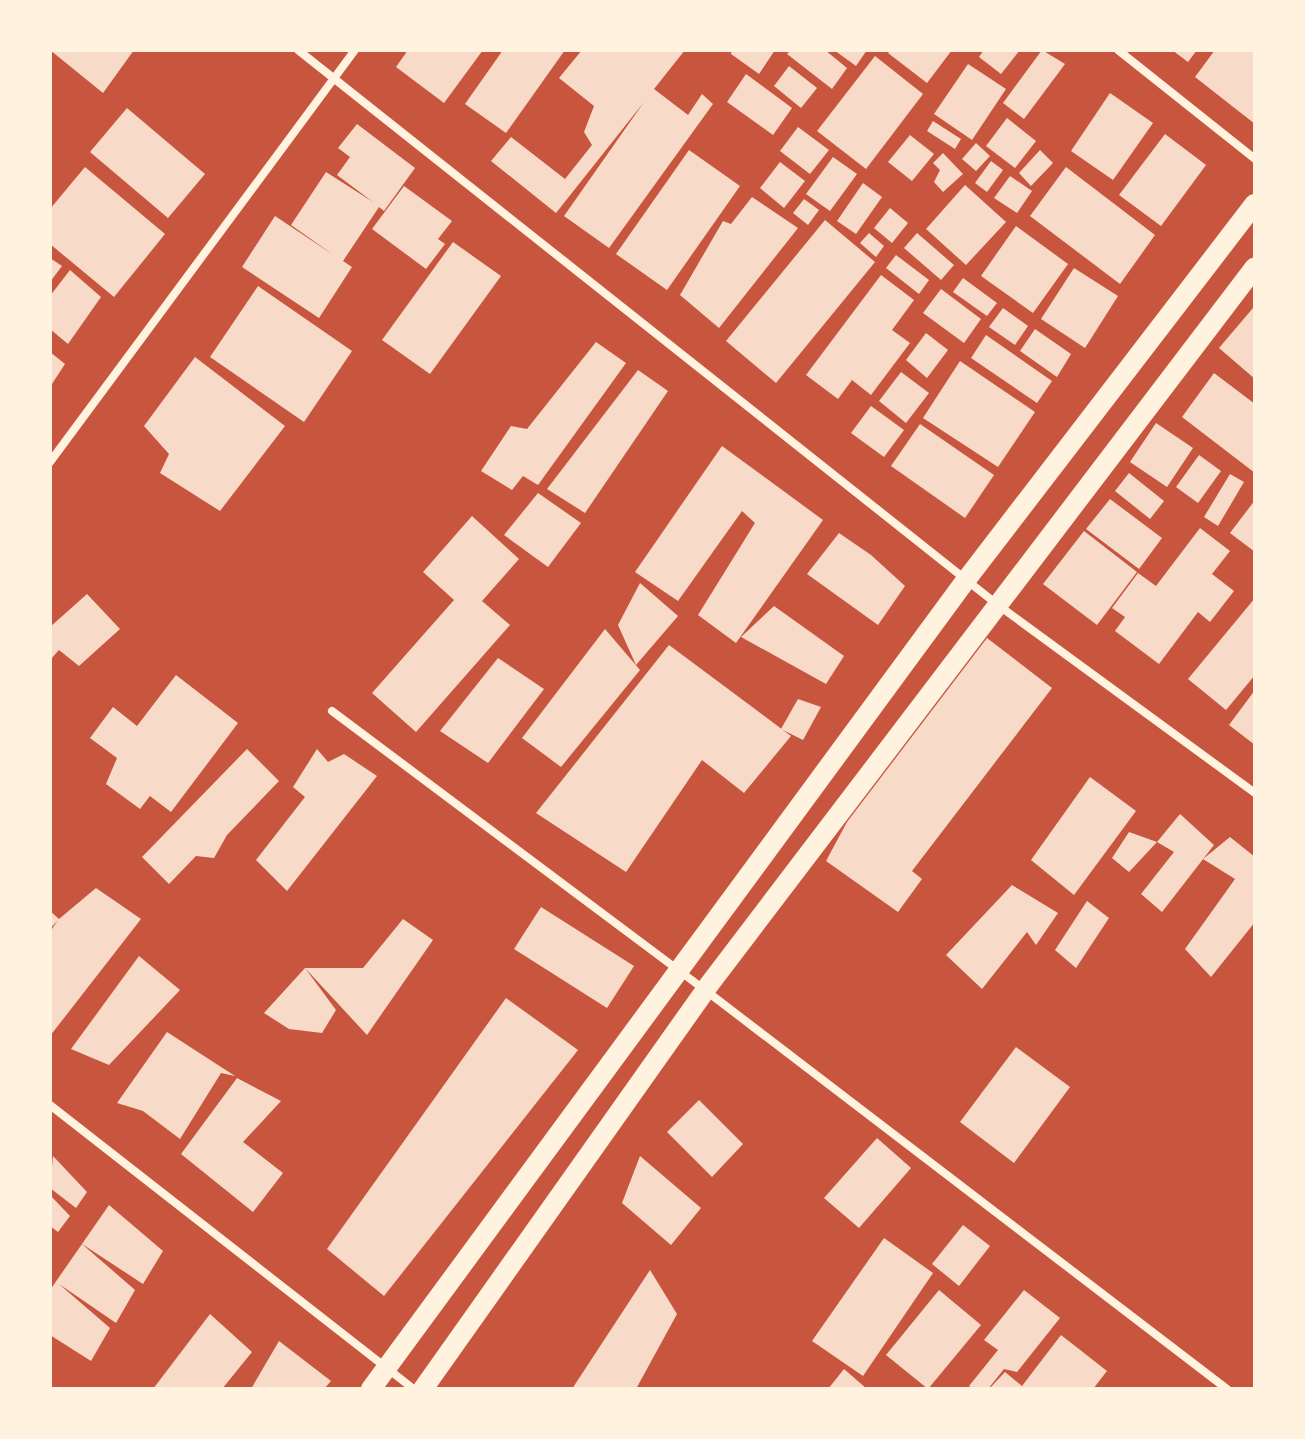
<!DOCTYPE html>
<style>
body{margin:0}
#map{position:relative;width:1305px;height:1439px;overflow:hidden;background:#c8553d;font-family:Cabin,sans-serif}
div>[style]{position:absolute}
[style*='--x']{left:calc(var(--x)*1px);top:calc(var(--y)*1px);width:calc(var(--w)*1px);rotate:calc(var(--a)*1deg)}
.building>*{inset:0;background:#f7dbc8}
.minor>*{height:8px;margin:-4px;padding:0 4px;transform-origin:4px;border-radius:4px;background:#fff3e0}
.primary>*{height:20px;margin:-10px;padding:0 10px;transform-origin:10px;border-radius:10px;background:#fff3e0}
span{translate:-50% -50%;white-space:nowrap;text-align:center;line-height:1.15;-webkit-text-stroke:8px #fff3e0;paint-order:stroke}
.frame{position:absolute;inset:0;border:52px solid #fff3e0;pointer-events:none}
</style>
<div id="map">
<div class="building">
<div style="clip-path:polygon(50px 50px,134px 50px,103px 93px)"></div>
<div style="clip-path:polygon(408px 50px,483px 50px,444px 103px,396px 67px)"></div>
<div style="clip-path:polygon(503px 50px,565px 50px,506px 133px,465px 104px)"></div>
<div style="clip-path:polygon(582px 50px,685px 50px,654px 89px,688px 115px,702px 94px,713px 104px,609px 248px,564px 216px,644px 102px,556px 213px,491px 161px,511px 137px,565px 179px,592px 145px,584px 132px,594px 106px,559px 78px)"></div>
<div style="clip-path:polygon(732px 50px,775px 50px,759px 74px,731px 54px)"></div>
<div style="clip-path:polygon(791px 50px,825px 50px,847px 68px,832px 89px,787px 54px)"></div>
<div style="clip-path:polygon(834px 50px,867px 50px,856px 66px)"></div>
<div style="clip-path:polygon(891px 50px,952px 50px,927px 83px,888px 53px)"></div>
<div style="clip-path:polygon(984px 50px,1020px 50px,1001px 74px,979px 57px)"></div>
<div style="clip-path:polygon(1042px 50px,1065px 64px,1024px 119px,1003px 103px)"></div>
<div style="clip-path:polygon(1172px 50px,1197px 50px,1188px 62px)"></div>
<div style="clip-path:polygon(1215px 50px,1255px 50px,1255px 124px,1195px 77px)"></div>
<div style="clip-path:polygon(875px 56px,923px 94px,866px 169px,817px 131px)"></div>
<div style="clip-path:polygon(968px 64px,1006px 89px,972px 140px,934px 114px)"></div>
<div style="clip-path:polygon(789px 66px,817px 88px,801px 108px,774px 86px)"></div>
<div style="clip-path:polygon(746px 74px,792px 108px,773px 135px,727px 102px)"></div>
<div style="clip-path:polygon(1110px 93px,1153px 123px,1113px 180px,1071px 151px)"></div>
<div style="clip-path:polygon(127px 108px,205px 174px,168px 218px,90px 152px)"></div>
<div style="clip-path:polygon(1007px 118px,1036px 141px,1015px 168px,986px 146px)"></div>
<div style="clip-path:polygon(933px 121px,961px 139px,955px 149px,927px 131px)"></div>
<div style="clip-path:polygon(357px 124px,415px 168px,384px 211px,379px 207px,343px 261px,352px 267px,319px 318px,242px 267px,275px 216px,335px 256px,291px 225px,326px 172px,373px 202px,337px 175px,350px 157px,338px 148px)"></div>
<div style="clip-path:polygon(798px 127px,829px 150px,810px 174px,780px 151px)"></div>
<div style="clip-path:polygon(1165px 134px,1206px 165px,1161px 226px,1119px 195px)"></div>
<div style="clip-path:polygon(910px 135px,934px 154px,912px 181px,888px 162px)"></div>
<div style="clip-path:polygon(976px 143px,990px 156px,976px 171px,962px 159px)"></div>
<div style="clip-path:polygon(689px 150px,740px 186px,667px 290px,616px 254px)"></div>
<div style="clip-path:polygon(1040px 150px,1053px 163px,1031px 186px,1019px 173px)"></div>
<div style="clip-path:polygon(943px 153px,963px 174px,943px 192px,934px 182px,940px 170px,933px 163px)"></div>
<div style="clip-path:polygon(833px 157px,857px 174px,830px 211px,806px 194px)"></div>
<div style="clip-path:polygon(991px 161px,1003px 170px,987px 192px,975px 183px)"></div>
<div style="clip-path:polygon(780px 162px,805px 181px,784px 208px,760px 188px)"></div>
<div style="clip-path:polygon(85px 167px,165px 234px,114px 297px,50px 244px,50px 209px)"></div>
<div style="clip-path:polygon(1066px 167px,1155px 235px,1120px 284px,1030px 216px)"></div>
<div style="clip-path:polygon(1010px 176px,1032px 191px,1017px 213px,994px 198px)"></div>
<div style="clip-path:polygon(863px 183px,882px 197px,856px 234px,837px 221px)"></div>
<div style="clip-path:polygon(965px 185px,1006px 222px,966px 265px,926px 229px)"></div>
<div style="clip-path:polygon(404px 186px,452px 221px,438px 239px,445px 244px,426px 269px,372px 229px)"></div>
<div style="clip-path:polygon(752px 197px,798px 228px,719px 328px,680px 295px,723px 221px,731px 224px)"></div>
<div style="clip-path:polygon(804px 199px,819px 210px,808px 225px,793px 213px)"></div>
<div style="clip-path:polygon(890px 208px,908px 223px,892px 243px,874px 228px)"></div>
<div style="clip-path:polygon(825px 220px,875px 262px,776px 383px,726px 341px)"></div>
<div style="clip-path:polygon(1016px 226px,1068px 264px,1033px 313px,981px 276px)"></div>
<div style="clip-path:polygon(869px 233px,884px 246px,876px 257px,860px 243px)"></div>
<div style="clip-path:polygon(917px 233px,954px 265px,941px 280px,904px 248px)"></div>
<div style="clip-path:polygon(453px 242px,501px 276px,430px 374px,382px 340px)"></div>
<div style="clip-path:polygon(896px 255px,929px 280px,919px 294px,886px 268px)"></div>
<div style="clip-path:polygon(50px 258px,62px 266px,50px 282px)"></div>
<div style="clip-path:polygon(1074px 268px,1118px 296px,1085px 348px,1041px 319px)"></div>
<div style="clip-path:polygon(70px 270px,101px 297px,68px 344px,50px 329px,50px 296px)"></div>
<div style="clip-path:polygon(881px 275px,914px 300px,892px 330px,910px 343px,871px 395px,852px 380px,838px 399px,806px 375px)"></div>
<div style="clip-path:polygon(963px 278px,997px 303px,987px 316px,953px 292px)"></div>
<div style="clip-path:polygon(258px 286px,352px 351px,304px 422px,210px 357px)"></div>
<div style="clip-path:polygon(941px 289px,981px 319px,964px 343px,923px 313px)"></div>
<div style="clip-path:polygon(1003px 308px,1028px 326px,1015px 345px,989px 327px)"></div>
<div style="clip-path:polygon(1253px 308px,1255px 310px,1255px 379px,1219px 348px)"></div>
<div style="clip-path:polygon(1035px 329px,1071px 354px,1057px 377px,1020px 351px)"></div>
<div style="clip-path:polygon(926px 333px,948px 350px,927px 378px,906px 360px)"></div>
<div style="clip-path:polygon(986px 335px,1052px 381px,1037px 403px,971px 358px)"></div>
<div style="clip-path:polygon(596px 342px,626px 363px,538px 485px,523px 476px,512px 490px,481px 471px,511px 426px,527px 429px)"></div>
<div style="clip-path:polygon(50px 352px,65px 364px,50px 387px)"></div>
<div style="clip-path:polygon(195px 357px,285px 426px,220px 511px,160px 473px,169px 454px,144px 426px)"></div>
<div style="clip-path:polygon(960px 361px,1035px 412px,998px 467px,923px 418px)"></div>
<div style="clip-path:polygon(638px 370px,668px 391px,585px 513px,547px 489px)"></div>
<div style="clip-path:polygon(901px 372px,929px 393px,906px 423px,879px 401px)"></div>
<div style="clip-path:polygon(1214px 373px,1255px 404px,1255px 473px,1182px 417px)"></div>
<div style="clip-path:polygon(871px 406px,904px 430px,884px 457px,851px 433px)"></div>
<div style="clip-path:polygon(1156px 423px,1193px 448px,1167px 487px,1130px 462px)"></div>
<div style="clip-path:polygon(920px 424px,994px 475px,965px 518px,891px 466px)"></div>
<div style="clip-path:polygon(722px 446px,823px 520px,736px 643px,698px 615px,755px 523px,742px 511px,678px 601px,635px 572px)"></div>
<div style="clip-path:polygon(1199px 455px,1221px 471px,1198px 503px,1176px 487px)"></div>
<div style="clip-path:polygon(1129px 473px,1164px 501px,1150px 519px,1115px 491px)"></div>
<div style="clip-path:polygon(1230px 474px,1244px 482px,1218px 526px,1204px 517px)"></div>
<div style="clip-path:polygon(538px 493px,581px 523px,548px 567px,504px 535px)"></div>
<div style="clip-path:polygon(1110px 499px,1162px 538px,1139px 569px,1086px 529px)"></div>
<div style="clip-path:polygon(1255px 500px,1255px 552px,1230px 533px)"></div>
<div style="clip-path:polygon(472px 516px,519px 559px,482px 601px,510px 625px,416px 732px,372px 693px,454px 600px,423px 572px)"></div>
<div style="clip-path:polygon(1200px 528px,1230px 551px,1212px 574px,1234px 591px,1210px 622px,1198px 612px,1159px 664px,1115px 631px,1125px 617px,1112px 608px,1138px 573px,1156px 586px)"></div>
<div style="clip-path:polygon(1084px 531px,1137px 572px,1097px 625px,1043px 584px)"></div>
<div style="clip-path:polygon(839px 533px,871px 555px,905px 586px,878px 625px,807px 574px)"></div>
<div style="clip-path:polygon(640px 583px,678px 616px,636px 665px,618px 625px)"></div>
<div style="clip-path:polygon(87px 594px,120px 629px,79px 666px,59px 650px,50px 660px,50px 627px)"></div>
<div style="clip-path:polygon(1255px 598px,1255px 675px,1226px 710px,1188px 679px)"></div>
<div style="clip-path:polygon(774px 606px,844px 656px,826px 684px,741px 637px)"></div>
<div style="clip-path:polygon(605px 629px,640px 670px,561px 767px,522px 738px)"></div>
<div style="clip-path:polygon(987px 638px,1052px 688px,912px 871px,922px 879px,898px 912px,826px 861px,847px 822px)"></div>
<div style="clip-path:polygon(669px 645px,791px 736px,744px 793px,702px 760px,626px 872px,536px 813px)"></div>
<div style="clip-path:polygon(498px 658px,544px 689px,488px 763px,440px 731px)"></div>
<div style="clip-path:polygon(176px 675px,238px 723px,171px 812px,150px 796px,140px 809px,106px 784px,117px 758px,90px 738px,113px 707px,137px 726px)"></div>
<div style="clip-path:polygon(1255px 690px,1255px 745px,1229px 725px)"></div>
<div style="clip-path:polygon(798px 699px,821px 707px,803px 740px,781px 729px)"></div>
<div style="clip-path:polygon(247px 749px,279px 781px,227px 835px,214px 858px,196px 856px,169px 884px,142px 857px)"></div>
<div style="clip-path:polygon(317px 749px,328px 762px,344px 754px,377px 776px,287px 891px,256px 860px,305px 797px,293px 787px)"></div>
<div style="clip-path:polygon(1090px 777px,1136px 811px,1074px 895px,1031px 860px)"></div>
<div style="clip-path:polygon(1180px 814px,1214px 845px,1162px 912px,1141px 894px,1174px 852px,1157px 842px,1129px 872px,1112px 858px,1129px 832px,1157px 842px)"></div>
<div style="clip-path:polygon(1230px 837px,1255px 857px,1255px 922px,1211px 977px,1185px 949px,1235px 879px,1203px 859px)"></div>
<div style="clip-path:polygon(1012px 885px,1058px 913px,1036px 945px,1027px 932px,982px 989px,946px 955px)"></div>
<div style="clip-path:polygon(96px 888px,141px 919px,50px 1036px,50px 932px,58px 920px,50px 929px,50px 911px,59px 919px)"></div>
<div style="clip-path:polygon(1087px 901px,1109px 918px,1076px 968px,1055px 950px)"></div>
<div style="clip-path:polygon(541px 907px,634px 966px,607px 1008px,514px 949px)"></div>
<div style="clip-path:polygon(403px 919px,433px 940px,367px 1035px,305px 968px,336px 1010px,322px 1033px,289px 1029px,264px 1013px,305px 968px,363px 968px)"></div>
<div style="clip-path:polygon(139px 956px,180px 990px,109px 1065px,71px 1049px)"></div>
<div style="clip-path:polygon(506px 998px,578px 1050px,384px 1296px,327px 1249px)"></div>
<div style="clip-path:polygon(167px 1032px,235px 1076px,221px 1073px,180px 1139px,143px 1111px,117px 1103px)"></div>
<div style="clip-path:polygon(1016px 1047px,1070px 1087px,1014px 1163px,960px 1122px)"></div>
<div style="clip-path:polygon(237px 1078px,281px 1101px,243px 1142px,283px 1173px,253px 1212px,181px 1154px)"></div>
<div style="clip-path:polygon(699px 1100px,743px 1144px,712px 1177px,667px 1132px)"></div>
<div style="clip-path:polygon(877px 1138px,911px 1168px,859px 1228px,824px 1198px)"></div>
<div style="clip-path:polygon(53px 1156px,87px 1192px,76px 1208px,50px 1188px)"></div>
<div style="clip-path:polygon(640px 1156px,701px 1208px,671px 1245px,622px 1203px)"></div>
<div style="clip-path:polygon(50px 1195px,70px 1216px,58px 1232px,50px 1226px)"></div>
<div style="clip-path:polygon(109px 1205px,163px 1251px,143px 1284px,82px 1244px)"></div>
<div style="clip-path:polygon(963px 1225px,990px 1246px,959px 1286px,932px 1264px)"></div>
<div style="clip-path:polygon(884px 1238px,933px 1273px,863px 1376px,812px 1341px)"></div>
<div style="clip-path:polygon(82px 1244px,135px 1290px,116px 1323px,59px 1284px,110px 1328px,91px 1361px,50px 1335px,50px 1290px)"></div>
<div style="clip-path:polygon(650px 1270px,677px 1314px,636px 1389px,572px 1389px)"></div>
<div style="clip-path:polygon(939px 1290px,981px 1325px,928px 1389px,886px 1355px)"></div>
<div style="clip-path:polygon(1024px 1290px,1060px 1318px,1017px 1372px,1004px 1369px,988px 1389px,973px 1389px,969px 1386px,998px 1350px,984px 1340px)"></div>
<div style="clip-path:polygon(210px 1314px,252px 1352px,222px 1389px,153px 1389px)"></div>
<div style="clip-path:polygon(1061px 1335px,1107px 1371px,1093px 1389px,989px 1389px,1005px 1372px,1022px 1386px)"></div>
<div style="clip-path:polygon(279px 1341px,331px 1381px,324px 1389px,251px 1389px)"></div>
<div style="clip-path:polygon(844px 1369px,867px 1389px,828px 1389px)"></div>
</div>
<div class="minor">
<div style="--x:298;--y:50;--w:893;--a:38.41"></div>
<div style="--x:998;--y:605;--w:318;--a:36.2"></div>
<div style="--x:1118;--y:50;--w:175;--a:38.5"></div>
<div style="--x:50;--y:462;--w:513;--a:-53.49"></div>
<div style="--x:332;--y:711;--w:466;--a:36.8"></div>
<div style="--x:705;--y:990;--w:657;--a:37.39"></div>
<div style="--x:50;--y:1105;--w:462;--a:38"></div>
</div>
<div class="primary">
<div style="--x:371;--y:1389;--w:1004;--a:-53.67"></div>
<div style="--x:966;--y:580;--w:474;--a:-52.5"></div>
<div style="--x:423;--y:1389;--w:489;--a:-54.7"></div>
<div style="--x:705;--y:990;--w:908;--a:-52.74"></div>
</div>
<div class="frame"></div>
</div>
